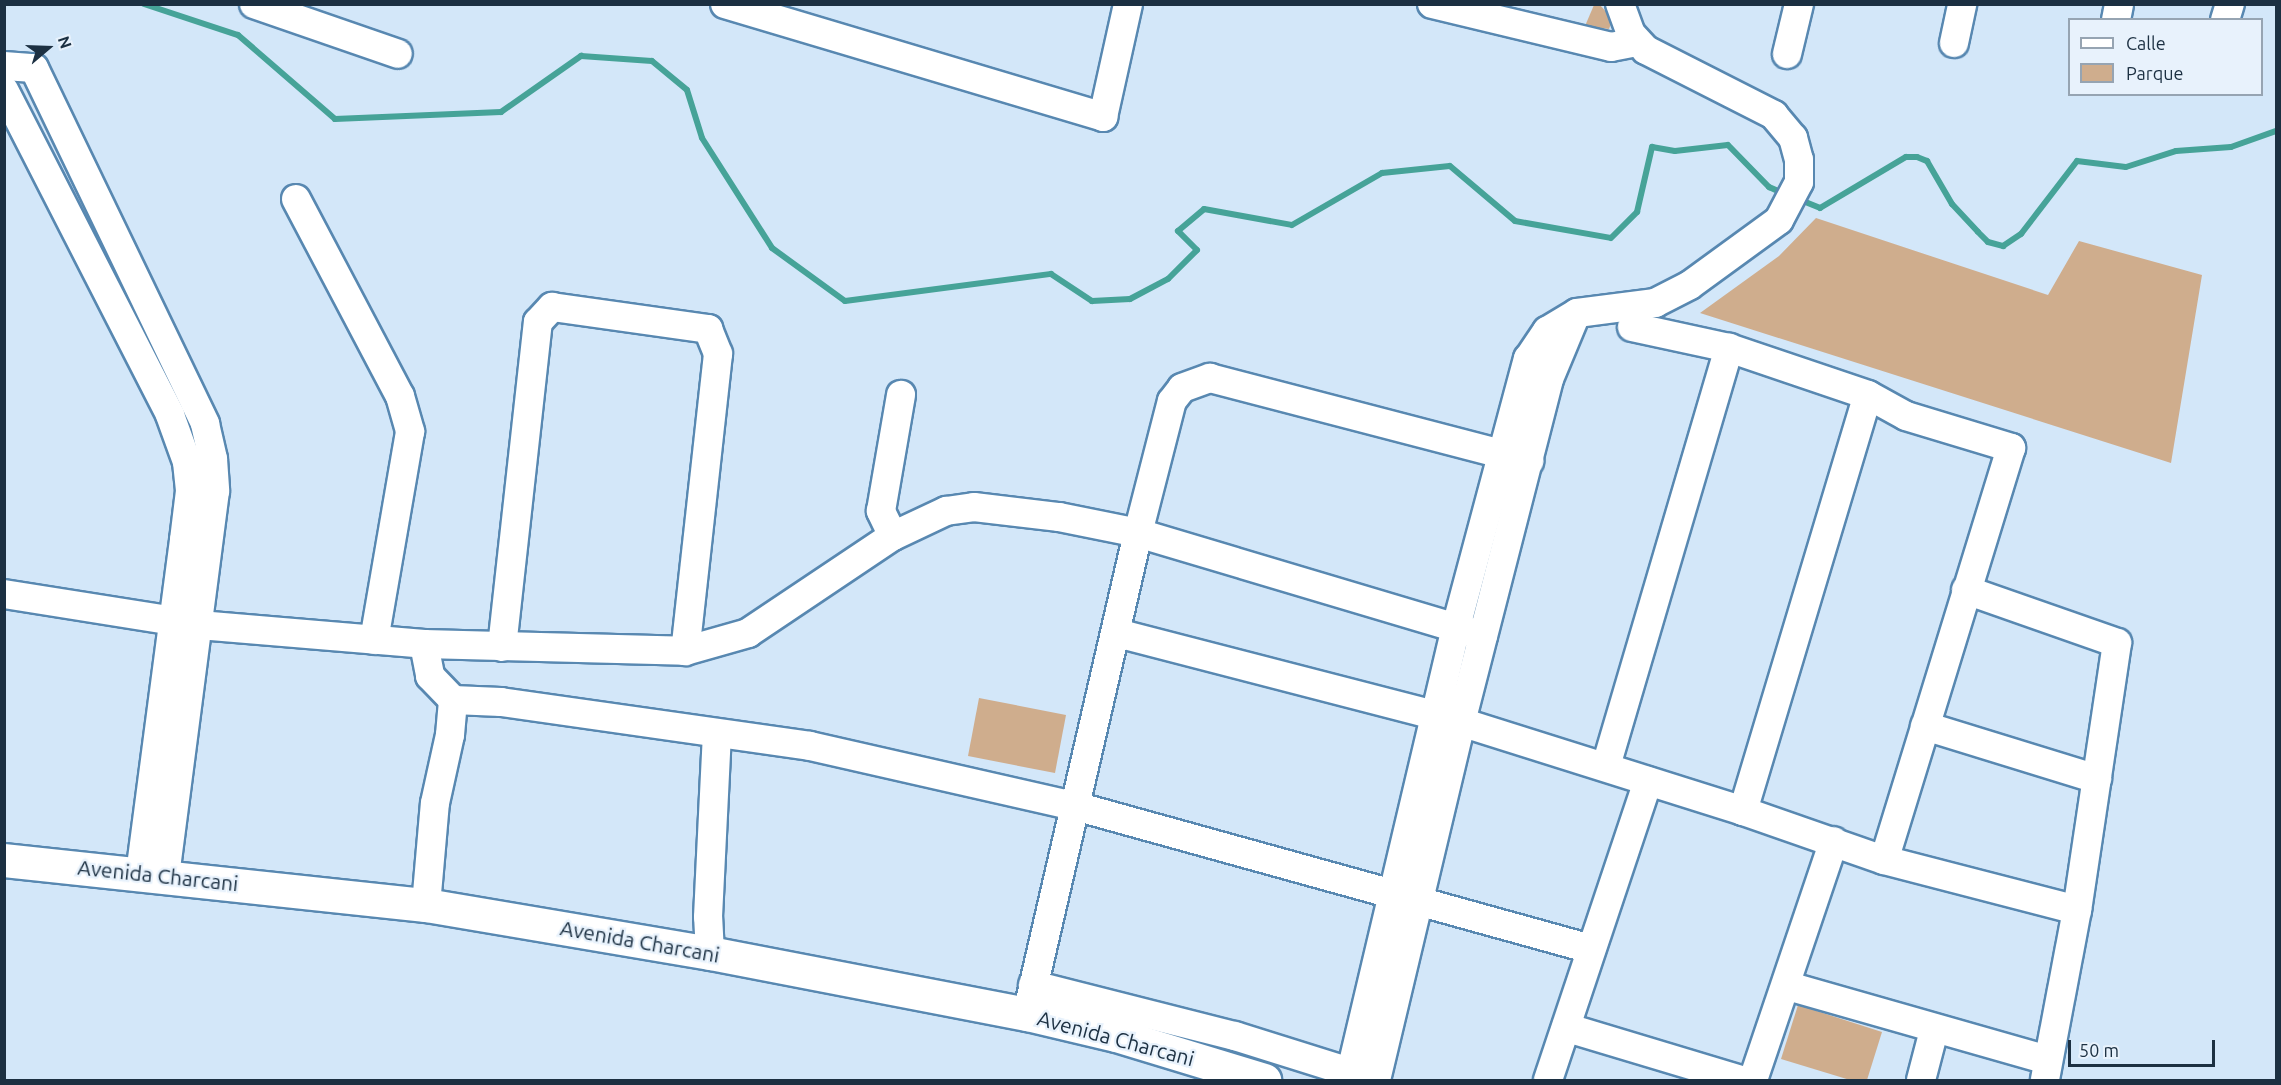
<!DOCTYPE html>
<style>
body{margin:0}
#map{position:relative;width:2281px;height:1085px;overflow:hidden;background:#d3e7f9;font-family:Ubuntu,sans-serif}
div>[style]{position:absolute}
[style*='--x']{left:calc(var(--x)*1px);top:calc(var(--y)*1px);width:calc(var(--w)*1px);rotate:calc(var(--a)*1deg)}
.green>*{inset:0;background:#cfad8d}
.stream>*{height:6px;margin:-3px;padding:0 3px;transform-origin:3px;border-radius:3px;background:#46a398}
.roads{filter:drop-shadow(2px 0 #5888b1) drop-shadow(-2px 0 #5888b1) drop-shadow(0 2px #5888b1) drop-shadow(0 -2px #5888b1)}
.minor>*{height:28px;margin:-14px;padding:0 14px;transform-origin:14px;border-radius:14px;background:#fff}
.major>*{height:33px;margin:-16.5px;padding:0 16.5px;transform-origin:16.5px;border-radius:16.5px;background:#fff}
span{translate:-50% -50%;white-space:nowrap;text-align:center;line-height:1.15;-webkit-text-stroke:4.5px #e8f2fc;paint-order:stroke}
.street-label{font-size:21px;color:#1c3042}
.frame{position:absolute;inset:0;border:6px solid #1c3042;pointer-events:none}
.legend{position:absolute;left:2068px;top:18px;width:195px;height:78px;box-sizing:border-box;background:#e8f2fc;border:2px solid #96a4b2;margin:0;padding:8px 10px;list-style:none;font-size:18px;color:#1c3042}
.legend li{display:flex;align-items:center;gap:12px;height:30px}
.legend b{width:30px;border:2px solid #96a4b2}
.north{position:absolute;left:18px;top:18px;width:60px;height:60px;-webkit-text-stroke:4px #e8f2fc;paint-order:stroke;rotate:71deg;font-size:16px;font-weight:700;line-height:24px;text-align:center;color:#1c3042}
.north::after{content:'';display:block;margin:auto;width:21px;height:27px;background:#1c3042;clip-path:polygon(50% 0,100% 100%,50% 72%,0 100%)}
.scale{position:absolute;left:2068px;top:1040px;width:147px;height:27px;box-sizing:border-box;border:3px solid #1c3042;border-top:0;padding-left:8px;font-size:18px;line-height:21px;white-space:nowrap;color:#1c3042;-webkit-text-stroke:4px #e8f2fc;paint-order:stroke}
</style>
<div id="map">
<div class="green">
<div style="clip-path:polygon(1594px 5px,1600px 5px,1608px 14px,1612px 21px,1609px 29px,1585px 26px)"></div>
<div style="clip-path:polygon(1816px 218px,2048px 295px,2079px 241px,2202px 275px,2171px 463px,1700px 313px,1779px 256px)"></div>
<div style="clip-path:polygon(979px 698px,1066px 715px,1055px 773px,968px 756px)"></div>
<div style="clip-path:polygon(1798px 1005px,1882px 1032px,1867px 1080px,1850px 1080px,1781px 1059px)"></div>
</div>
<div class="stream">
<div style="--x:144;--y:4;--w:99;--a:18.3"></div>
<div style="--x:238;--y:35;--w:128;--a:40.9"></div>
<div style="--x:335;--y:119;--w:166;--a:-2.4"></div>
<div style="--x:501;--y:112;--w:98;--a:-35"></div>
<div style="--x:581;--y:56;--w:71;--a:4"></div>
<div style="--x:652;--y:61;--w:45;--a:39.6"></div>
<div style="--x:687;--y:90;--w:50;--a:72.6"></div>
<div style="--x:702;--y:138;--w:130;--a:57.5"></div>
<div style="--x:772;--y:248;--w:90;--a:36"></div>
<div style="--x:845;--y:301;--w:208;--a:-7.5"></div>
<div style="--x:1051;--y:274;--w:49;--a:33.4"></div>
<div style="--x:1092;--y:301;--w:38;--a:-3"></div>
<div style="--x:1130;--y:299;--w:43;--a:-27.8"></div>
<div style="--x:1168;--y:279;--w:41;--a:-45"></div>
<div style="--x:1197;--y:250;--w:27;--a:-135"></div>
<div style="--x:1178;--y:231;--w:34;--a:-40"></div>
<div style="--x:1204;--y:209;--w:89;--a:10.3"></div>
<div style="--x:1292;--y:225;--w:104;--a:-30"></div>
<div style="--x:1382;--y:173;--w:68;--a:-5.9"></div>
<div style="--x:1450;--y:166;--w:85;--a:40.2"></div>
<div style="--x:1515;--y:221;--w:97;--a:10"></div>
<div style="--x:1611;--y:238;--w:37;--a:-45"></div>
<div style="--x:1637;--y:212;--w:67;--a:-77"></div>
<div style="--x:1652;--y:147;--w:23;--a:10"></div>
<div style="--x:1675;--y:151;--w:53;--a:-6.5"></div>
<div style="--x:1728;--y:145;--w:59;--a:45.7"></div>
<div style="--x:1769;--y:187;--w:17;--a:24"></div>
<div style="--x:1798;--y:199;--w:24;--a:22"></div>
<div style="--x:1820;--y:208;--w:100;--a:-30.7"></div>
<div style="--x:1906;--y:157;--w:11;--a:0"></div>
<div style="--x:1917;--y:157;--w:11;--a:22"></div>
<div style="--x:1927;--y:161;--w:50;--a:59.8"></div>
<div style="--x:1952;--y:204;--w:38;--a:47"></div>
<div style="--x:1978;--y:232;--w:14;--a:45"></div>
<div style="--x:1988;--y:242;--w:16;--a:15"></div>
<div style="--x:2003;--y:246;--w:22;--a:-34"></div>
<div style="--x:2021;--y:234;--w:92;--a:-52.5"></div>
<div style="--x:2077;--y:161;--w:49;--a:7"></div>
<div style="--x:2126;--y:167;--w:52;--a:-17.7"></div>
<div style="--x:2176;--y:151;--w:55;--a:-4.2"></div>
<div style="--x:2231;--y:147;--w:48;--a:-19.6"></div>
</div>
<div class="roads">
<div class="minor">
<div style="--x:254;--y:4;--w:152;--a:19.1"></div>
<div style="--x:725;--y:4;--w:395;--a:16.6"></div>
<div style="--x:1103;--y:117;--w:116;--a:-77.5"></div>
<div style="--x:1432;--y:4;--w:184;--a:13.5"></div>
<div style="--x:1611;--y:47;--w:25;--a:-11"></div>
<div style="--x:2116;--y:20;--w:16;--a:-79"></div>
<div style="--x:2225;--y:20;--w:17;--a:-73"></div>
<div style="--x:1954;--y:43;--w:40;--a:-78"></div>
<div style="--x:1787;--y:54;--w:51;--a:-76.5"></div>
<div style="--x:4;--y:66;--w:30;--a:4"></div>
<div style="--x:34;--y:68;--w:395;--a:64.3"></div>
<div style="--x:205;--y:424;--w:36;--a:77"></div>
<div style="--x:213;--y:459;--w:32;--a:86"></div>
<div style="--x:215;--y:491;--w:387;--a:97.4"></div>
<div style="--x:4;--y:90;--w:365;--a:62.9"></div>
<div style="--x:170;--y:415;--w:50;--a:70.1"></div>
<div style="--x:187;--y:462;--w:29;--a:84"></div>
<div style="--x:190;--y:491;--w:49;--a:97"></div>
<div style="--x:184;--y:540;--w:336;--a:97.5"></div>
<div style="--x:296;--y:199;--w:223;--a:62.2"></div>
<div style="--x:400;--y:396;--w:37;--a:74"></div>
<div style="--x:410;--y:432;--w:211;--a:99.8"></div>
<div style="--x:1632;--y:327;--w:99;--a:12.2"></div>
<div style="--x:893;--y:536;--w:28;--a:-116"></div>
<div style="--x:881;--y:511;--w:118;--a:-80.2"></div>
<div style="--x:1966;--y:590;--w:160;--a:19.3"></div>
<div style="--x:2117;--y:643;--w:270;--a:98.5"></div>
<div style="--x:2077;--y:910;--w:173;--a:100.7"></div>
<div style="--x:4;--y:594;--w:197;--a:9"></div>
<div style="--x:199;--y:625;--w:226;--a:4.8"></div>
<div style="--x:424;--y:644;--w:261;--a:1.5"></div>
<div style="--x:685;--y:651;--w:66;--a:-15.9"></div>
<div style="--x:748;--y:633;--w:174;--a:-33.8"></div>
<div style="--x:893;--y:536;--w:59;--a:-25.3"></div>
<div style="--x:946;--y:511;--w:28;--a:-8"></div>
<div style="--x:974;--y:507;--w:86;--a:6.7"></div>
<div style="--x:1059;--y:517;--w:81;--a:11.4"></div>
<div style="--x:1138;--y:533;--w:360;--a:16.6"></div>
<div style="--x:1117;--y:633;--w:355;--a:14.5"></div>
<div style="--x:1461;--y:722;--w:296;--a:17.5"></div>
<div style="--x:1743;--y:811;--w:149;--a:19.2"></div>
<div style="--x:1884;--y:860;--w:199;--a:14.5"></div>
<div style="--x:424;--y:644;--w:33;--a:79"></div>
<div style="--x:430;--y:676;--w:33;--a:46"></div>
<div style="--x:453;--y:700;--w:48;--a:2.4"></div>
<div style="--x:501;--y:702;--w:312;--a:8.1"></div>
<div style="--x:810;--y:746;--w:272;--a:12.8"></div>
<div style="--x:1075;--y:806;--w:535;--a:15.49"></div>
<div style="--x:502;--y:647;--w:327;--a:-83.7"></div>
<div style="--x:538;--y:322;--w:21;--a:-47"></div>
<div style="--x:552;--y:307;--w:158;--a:8"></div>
<div style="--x:708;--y:329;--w:27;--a:68"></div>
<div style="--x:718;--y:354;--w:299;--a:96.3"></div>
<div style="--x:1925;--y:726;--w:180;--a:17.1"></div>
<div style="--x:1606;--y:766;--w:436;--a:-73.6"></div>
<div style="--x:1729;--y:348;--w:147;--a:18.7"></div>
<div style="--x:1868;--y:395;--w:43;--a:28.9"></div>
<div style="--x:1906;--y:416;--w:110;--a:16.9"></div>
<div style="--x:2011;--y:448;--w:431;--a:107.1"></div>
<div style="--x:1743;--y:811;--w:434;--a:-73.3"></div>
<div style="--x:426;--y:905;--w:102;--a:-85"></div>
<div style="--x:435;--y:803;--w:70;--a:-77.6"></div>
<div style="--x:450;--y:735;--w:35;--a:-85"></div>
<div style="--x:710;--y:953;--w:36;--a:-93"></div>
<div style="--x:708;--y:917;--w:184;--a:-87.2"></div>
<div style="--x:1033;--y:985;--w:208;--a:14.2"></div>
<div style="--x:1235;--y:1036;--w:140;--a:17.4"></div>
<div style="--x:1788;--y:986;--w:270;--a:15.9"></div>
<div style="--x:1027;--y:1014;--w:494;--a:-77"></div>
<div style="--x:1138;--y:533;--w:136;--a:-75.6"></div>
<div style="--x:1172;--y:401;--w:16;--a:-52"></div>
<div style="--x:1182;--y:388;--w:30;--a:-20"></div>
<div style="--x:1210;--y:378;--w:330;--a:14.6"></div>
<div style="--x:1568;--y:1028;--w:181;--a:16.7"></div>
<div style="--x:1349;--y:1080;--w:465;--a:-76.7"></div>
<div style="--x:1456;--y:627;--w:278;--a:-75"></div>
<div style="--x:1528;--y:359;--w:34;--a:-56"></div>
<div style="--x:1547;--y:331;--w:35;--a:-31"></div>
<div style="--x:1577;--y:313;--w:79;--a:-7.3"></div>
<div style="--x:1655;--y:303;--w:39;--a:-27"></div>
<div style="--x:1690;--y:285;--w:110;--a:-36.1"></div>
<div style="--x:1779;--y:220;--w:43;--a:-62.2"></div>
<div style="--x:1799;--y:182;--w:22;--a:-90"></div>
<div style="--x:1799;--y:160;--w:23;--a:-105"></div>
<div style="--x:1793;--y:138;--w:30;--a:-130"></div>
<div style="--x:1774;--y:115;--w:144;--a:-153.1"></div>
<div style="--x:1646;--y:50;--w:22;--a:-133"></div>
<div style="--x:1631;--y:34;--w:32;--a:-110"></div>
<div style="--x:1376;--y:1080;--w:368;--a:-76.6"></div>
<div style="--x:1461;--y:722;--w:354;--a:-75.6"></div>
<div style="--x:1549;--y:379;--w:70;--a:-67.4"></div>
<div style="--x:1548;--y:1080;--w:315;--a:-71.5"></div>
<div style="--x:1753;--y:1080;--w:252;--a:-71.3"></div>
<div style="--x:1921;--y:1080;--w:52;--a:-75.4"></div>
</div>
<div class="major">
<div style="--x:4;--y:860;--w:424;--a:6.1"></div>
<div style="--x:426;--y:905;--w:288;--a:9.6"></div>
<div style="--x:710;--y:953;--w:323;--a:10.9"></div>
<div style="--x:1027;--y:1014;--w:91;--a:13.3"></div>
<div style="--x:1116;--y:1035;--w:155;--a:16.9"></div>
</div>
</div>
<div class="street-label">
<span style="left:158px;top:875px;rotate:6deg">Avenida Charcani</span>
<span style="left:640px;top:941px;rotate:10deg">Avenida Charcani</span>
<span style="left:1116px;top:1038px;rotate:15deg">Avenida Charcani</span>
</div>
<div class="frame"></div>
<ul class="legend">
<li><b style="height:8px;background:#fff"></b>Calle</li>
<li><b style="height:16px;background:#cfad8d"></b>Parque</li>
</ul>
<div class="north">N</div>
<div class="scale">50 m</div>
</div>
